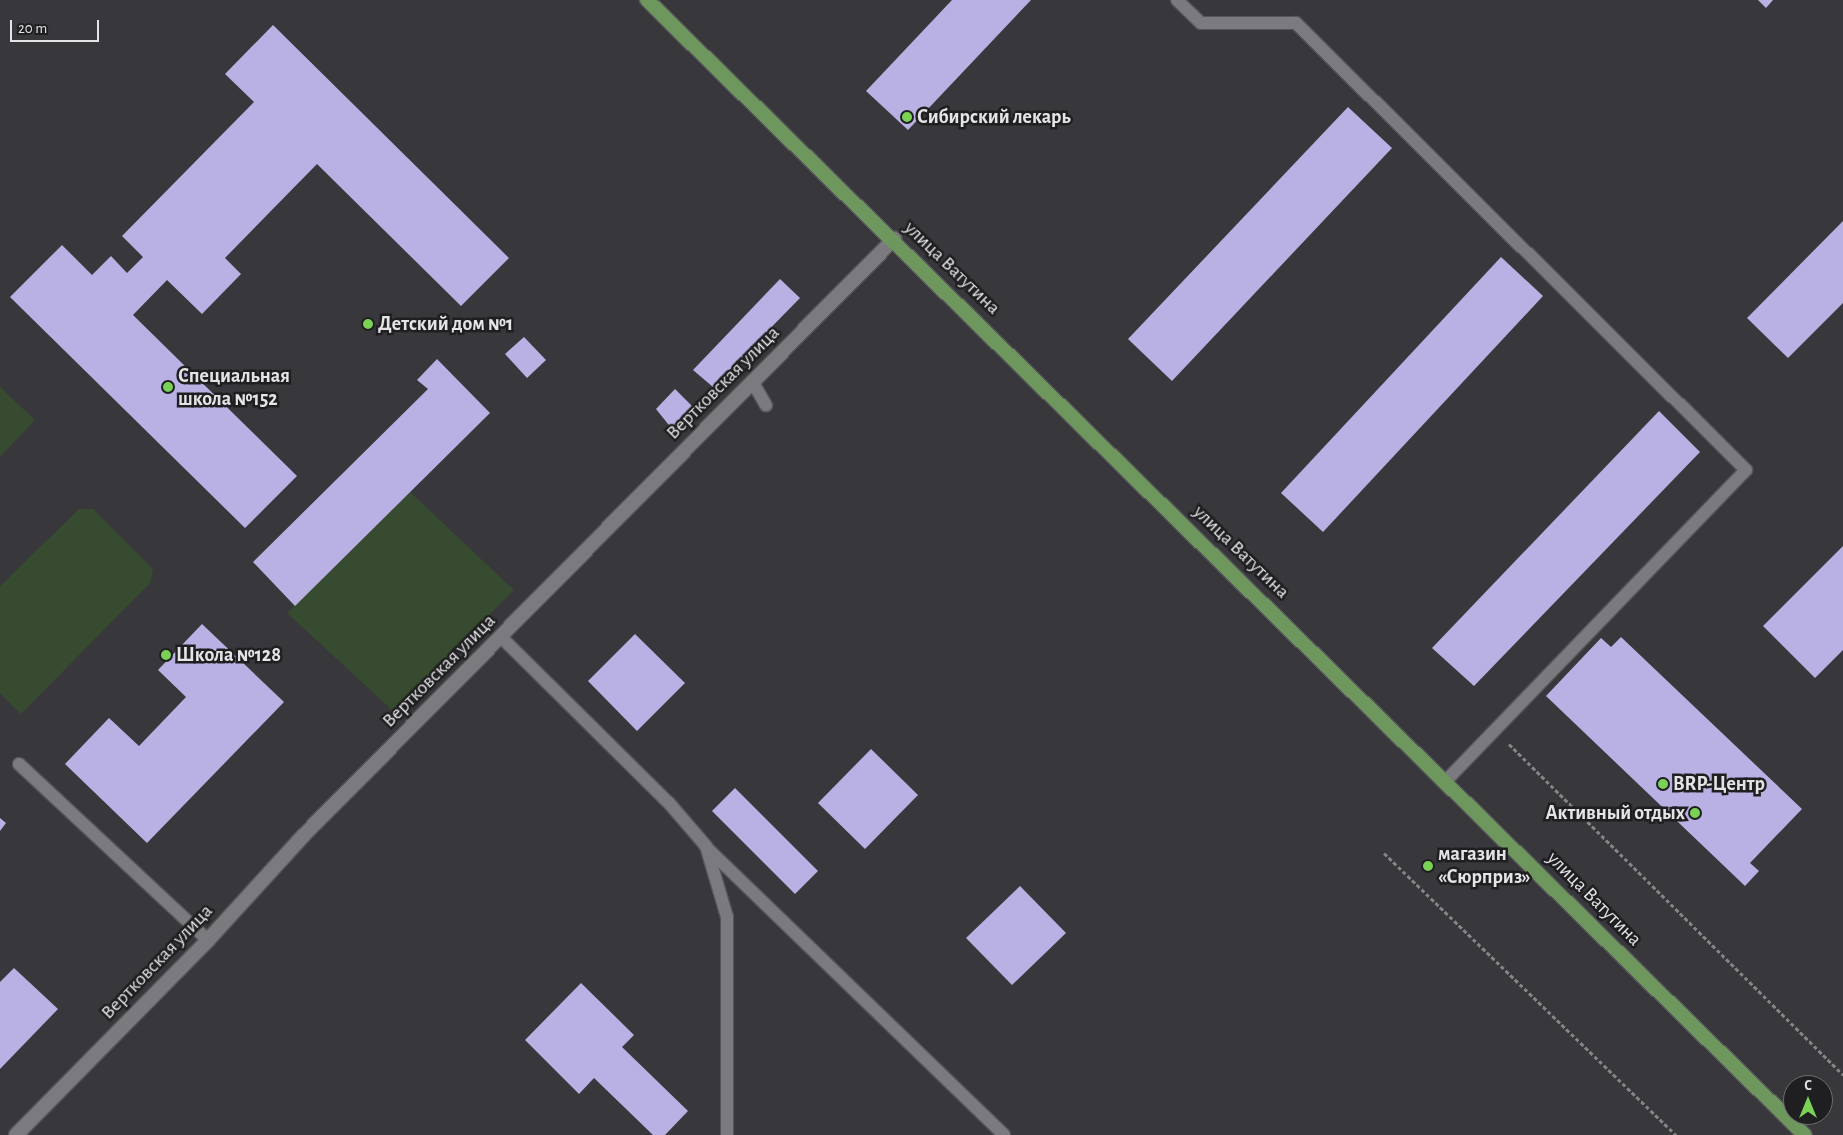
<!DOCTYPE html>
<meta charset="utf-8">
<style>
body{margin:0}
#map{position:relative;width:1843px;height:1135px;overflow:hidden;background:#38373b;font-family:"Alegreya Sans",sans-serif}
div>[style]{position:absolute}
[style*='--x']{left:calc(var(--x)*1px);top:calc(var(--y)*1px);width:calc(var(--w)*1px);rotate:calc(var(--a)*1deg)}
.green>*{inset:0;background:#364b2f}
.building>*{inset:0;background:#b9b1e4}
.path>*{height:3px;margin-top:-1.5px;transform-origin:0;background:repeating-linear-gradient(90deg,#848386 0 4px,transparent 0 6.5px)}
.roads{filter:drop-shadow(1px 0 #565559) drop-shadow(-1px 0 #565559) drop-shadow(0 1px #565559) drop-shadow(0 -1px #565559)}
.service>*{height:12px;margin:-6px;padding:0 6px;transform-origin:6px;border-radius:6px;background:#7a7a7f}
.tertiary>*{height:14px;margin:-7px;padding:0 7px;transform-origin:7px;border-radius:7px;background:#7a7a7f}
.primary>*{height:14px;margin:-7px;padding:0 7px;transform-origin:7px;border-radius:7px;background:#6d975d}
.dots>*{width:14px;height:14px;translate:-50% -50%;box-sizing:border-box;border:2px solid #1f1f21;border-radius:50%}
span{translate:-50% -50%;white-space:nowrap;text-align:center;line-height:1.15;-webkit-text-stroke:5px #1f1f21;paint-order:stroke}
.poi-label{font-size:20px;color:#e4e4e6;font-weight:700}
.left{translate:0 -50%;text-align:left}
.right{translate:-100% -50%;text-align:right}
.street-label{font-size:20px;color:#e4e4e6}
.north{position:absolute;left:1783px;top:1075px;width:50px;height:50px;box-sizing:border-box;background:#1f1f21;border:1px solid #6e6e70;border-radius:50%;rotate:0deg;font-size:14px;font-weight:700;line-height:20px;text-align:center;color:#e4e4e6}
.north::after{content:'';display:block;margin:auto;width:18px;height:22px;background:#7ad156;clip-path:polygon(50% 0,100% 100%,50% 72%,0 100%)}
.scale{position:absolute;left:10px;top:20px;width:89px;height:22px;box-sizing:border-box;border:2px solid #e4e4e6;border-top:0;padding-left:6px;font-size:15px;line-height:18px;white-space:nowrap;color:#e4e4e6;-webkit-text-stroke:4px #1f1f21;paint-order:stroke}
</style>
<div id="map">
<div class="green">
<div style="clip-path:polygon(0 387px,35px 420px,0 457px)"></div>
<div style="clip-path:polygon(410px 492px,514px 590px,393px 711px,287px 613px)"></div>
<div style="clip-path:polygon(79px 509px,93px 509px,153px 569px,150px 583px,21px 714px,0 693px,0 586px)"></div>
</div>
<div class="building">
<div style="clip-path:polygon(952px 0,1031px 0,908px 130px,866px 91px)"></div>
<div style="clip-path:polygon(1758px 0,1773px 0,1766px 8px)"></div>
<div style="clip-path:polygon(273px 25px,509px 258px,461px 306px,317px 164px,225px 258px,241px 274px,202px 314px,167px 280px,133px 315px,297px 476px,245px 528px,10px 297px,62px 245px,92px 275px,111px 256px,127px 273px,143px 257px,122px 236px,254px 102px,225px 74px)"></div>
<div style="clip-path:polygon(1348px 107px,1392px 148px,1172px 381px,1128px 339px)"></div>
<div style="clip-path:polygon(1843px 221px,1843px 303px,1788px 358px,1747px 318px)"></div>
<div style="clip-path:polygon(1501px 257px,1543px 296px,1323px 532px,1281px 493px)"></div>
<div style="clip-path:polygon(780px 279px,800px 298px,713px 387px,693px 370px)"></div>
<div style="clip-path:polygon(524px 337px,546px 360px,527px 378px,505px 354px)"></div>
<div style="clip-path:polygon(437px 359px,490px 413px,295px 606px,253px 562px,428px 389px,417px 380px)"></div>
<div style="clip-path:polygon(675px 389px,694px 408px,672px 429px,656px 409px)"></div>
<div style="clip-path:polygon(1659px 411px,1700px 452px,1474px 686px,1432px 648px)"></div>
<div style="clip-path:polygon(1843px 546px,1843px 650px,1815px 678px,1763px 626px)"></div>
<div style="clip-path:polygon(202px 624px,284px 702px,147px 843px,65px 764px,109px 718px,139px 746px,186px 697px,158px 670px)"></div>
<div style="clip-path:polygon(635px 634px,685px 683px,637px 731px,588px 681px)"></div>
<div style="clip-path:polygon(1621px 637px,1802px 809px,1750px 863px,1759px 871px,1745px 886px,1546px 696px,1601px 638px,1611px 647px)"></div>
<div style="clip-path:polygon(871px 749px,918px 795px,865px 849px,818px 803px)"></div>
<div style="clip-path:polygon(735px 788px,818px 871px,795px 894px,712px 811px)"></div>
<div style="clip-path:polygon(0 818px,6px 823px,0 831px)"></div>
<div style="clip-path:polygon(1020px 886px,1066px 933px,1012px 985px,966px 938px)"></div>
<div style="clip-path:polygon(14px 968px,58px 1009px,0 1069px,0 982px)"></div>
<div style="clip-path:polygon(581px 983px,634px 1035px,622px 1047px,688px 1111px,665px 1135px,653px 1135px,594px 1078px,579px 1094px,525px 1040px)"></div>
</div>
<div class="path">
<div style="--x:1509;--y:744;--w:470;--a:44.7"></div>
<div style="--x:1384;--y:853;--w:406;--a:44"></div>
</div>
<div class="roads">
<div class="service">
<div style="--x:1177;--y:0;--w:33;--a:44"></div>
<div style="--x:1201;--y:23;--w:95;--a:0"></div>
<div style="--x:1296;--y:23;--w:634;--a:44.81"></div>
<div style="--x:1746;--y:470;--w:432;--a:134"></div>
<div style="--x:752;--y:381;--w:28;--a:60"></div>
<div style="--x:501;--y:637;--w:236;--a:44.7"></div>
<div style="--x:669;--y:803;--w:57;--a:49.3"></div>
<div style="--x:706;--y:846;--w:74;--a:73.5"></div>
<div style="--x:727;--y:917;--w:218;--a:90"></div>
<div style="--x:19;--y:764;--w:258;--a:43"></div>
<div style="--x:707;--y:848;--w:413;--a:44"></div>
</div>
<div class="tertiary">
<div style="--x:16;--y:1135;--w:274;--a:-45.4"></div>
<div style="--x:208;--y:940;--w:142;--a:-47.6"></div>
<div style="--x:304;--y:835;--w:839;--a:-45.29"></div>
</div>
<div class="primary">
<div style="--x:647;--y:0;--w:1621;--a:44.43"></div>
</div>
</div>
<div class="dots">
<div style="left:907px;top:117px;background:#7ad156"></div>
<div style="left:368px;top:324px;background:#7ad156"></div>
<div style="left:168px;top:387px;background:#7ad156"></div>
<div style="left:166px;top:655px;background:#7ad156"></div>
<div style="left:1663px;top:784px;background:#7ad156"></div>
<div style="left:1695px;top:813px;background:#7ad156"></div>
<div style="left:1428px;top:866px;background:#7ad156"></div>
</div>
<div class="poi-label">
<span class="left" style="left:917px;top:117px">Сибирский лекарь</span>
<span class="left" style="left:378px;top:324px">Детский дом №1</span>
<span class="left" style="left:178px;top:388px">Специальная<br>школа №152</span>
<span class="left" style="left:176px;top:655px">Школа №128</span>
<span class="left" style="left:1673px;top:784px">BRP-Центр</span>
<span class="right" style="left:1685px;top:813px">Активный отдых</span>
<span class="left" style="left:1438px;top:866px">магазин<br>«Сюрприз»</span>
</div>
<div class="street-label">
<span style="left:952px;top:268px;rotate:44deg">улица Ватутина</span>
<span style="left:723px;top:383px;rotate:-45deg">Вертковская улица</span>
<span style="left:1241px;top:552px;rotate:44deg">улица Ватутина</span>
<span style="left:439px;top:671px;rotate:-45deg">Вертковская улица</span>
<span style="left:1594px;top:899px;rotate:45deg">улица Ватутина</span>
<span style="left:157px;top:962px;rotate:-46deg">Вертковская улица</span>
</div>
<div class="north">С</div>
<div class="scale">20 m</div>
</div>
